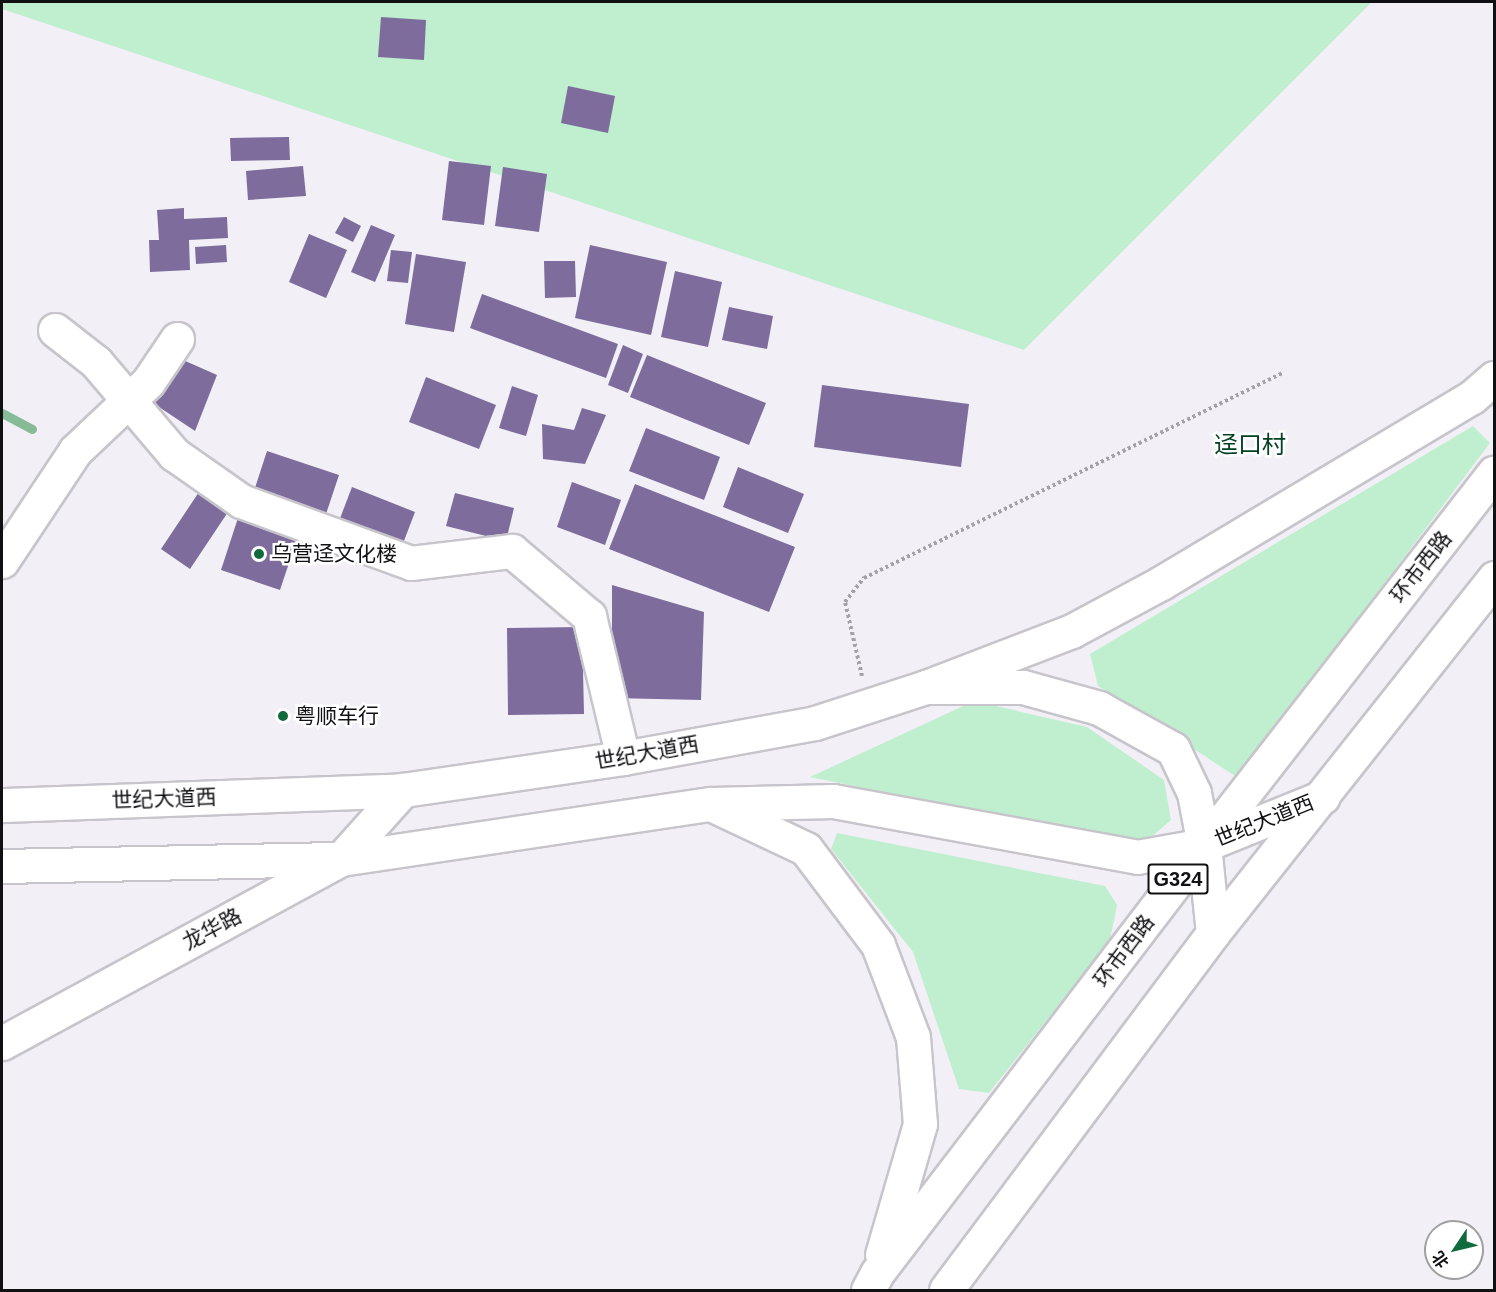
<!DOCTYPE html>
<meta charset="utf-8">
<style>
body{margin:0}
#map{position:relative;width:1496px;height:1292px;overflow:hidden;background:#f2f0f6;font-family:Helvetica,"Noto Sans SC",sans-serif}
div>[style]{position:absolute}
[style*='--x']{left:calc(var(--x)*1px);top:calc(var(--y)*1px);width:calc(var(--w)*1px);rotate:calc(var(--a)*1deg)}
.green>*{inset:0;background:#bfefce}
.stream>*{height:9px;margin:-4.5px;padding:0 4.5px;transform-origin:4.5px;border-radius:4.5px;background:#87bb98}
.building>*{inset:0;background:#7d6c9c}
.path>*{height:4px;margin-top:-2px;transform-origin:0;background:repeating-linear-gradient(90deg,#a3a2a7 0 3px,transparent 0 6px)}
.roads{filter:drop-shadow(2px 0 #c7c5cb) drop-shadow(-2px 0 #c7c5cb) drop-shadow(0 2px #c7c5cb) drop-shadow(0 -2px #c7c5cb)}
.minor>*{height:33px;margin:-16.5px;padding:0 16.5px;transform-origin:16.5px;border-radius:16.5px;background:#fff}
.major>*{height:33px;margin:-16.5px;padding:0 16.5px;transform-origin:16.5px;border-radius:16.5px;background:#fff}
.highway>*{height:33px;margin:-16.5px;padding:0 16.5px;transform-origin:16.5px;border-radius:16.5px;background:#fff}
.dots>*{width:16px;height:16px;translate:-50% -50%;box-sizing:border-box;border:3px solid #fff;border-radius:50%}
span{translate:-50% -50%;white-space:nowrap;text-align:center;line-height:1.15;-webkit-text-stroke:5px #fff;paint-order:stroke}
.shield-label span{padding:2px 4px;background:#fff;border:2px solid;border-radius:4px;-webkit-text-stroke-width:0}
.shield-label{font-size:20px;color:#111013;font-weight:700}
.poi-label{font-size:21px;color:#111013}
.left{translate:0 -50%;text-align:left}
.street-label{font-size:21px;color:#111013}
.quarter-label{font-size:24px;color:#024021}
.frame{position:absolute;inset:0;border:3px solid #111013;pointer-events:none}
.north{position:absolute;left:1424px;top:1220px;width:60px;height:60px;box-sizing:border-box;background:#fff;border:2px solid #a09fa1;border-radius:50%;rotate:235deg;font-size:16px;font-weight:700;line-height:24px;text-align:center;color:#111013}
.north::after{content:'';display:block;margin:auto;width:21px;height:27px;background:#116a3d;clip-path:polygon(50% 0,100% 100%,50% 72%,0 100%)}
</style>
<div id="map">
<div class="green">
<div style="clip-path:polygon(2px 2px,1372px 2px,1024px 350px,2px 9px)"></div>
<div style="clip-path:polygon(1473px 426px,1490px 443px,1238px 778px,1098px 686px,1090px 654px)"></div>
<div style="clip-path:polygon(974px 701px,1087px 727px,1164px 780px,1171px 820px,1142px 845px,810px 777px)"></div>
<div style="clip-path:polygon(837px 833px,1105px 886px,1117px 905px,1110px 940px,989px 1093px,959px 1089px,913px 952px,831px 849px)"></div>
</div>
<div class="stream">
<div style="--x:2;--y:413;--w:34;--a:28"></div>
</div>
<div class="building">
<div style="clip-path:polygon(381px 17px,426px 20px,424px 60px,378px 57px)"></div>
<div style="clip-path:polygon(568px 86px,615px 96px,608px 133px,561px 123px)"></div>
<div style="clip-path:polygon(289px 137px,290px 160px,231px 161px,230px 138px)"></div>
<div style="clip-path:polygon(449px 161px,491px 166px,484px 225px,442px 220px)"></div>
<div style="clip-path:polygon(303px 166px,306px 196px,248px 200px,246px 171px)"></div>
<div style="clip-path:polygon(503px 167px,547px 174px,539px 232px,495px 226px)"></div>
<div style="clip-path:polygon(184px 208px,184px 219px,227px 217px,228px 238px,189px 240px,190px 270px,150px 272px,149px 240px,159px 240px,157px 210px)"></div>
<div style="clip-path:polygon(344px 217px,361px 226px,353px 242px,335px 233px)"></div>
<div style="clip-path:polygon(371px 225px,395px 235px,375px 282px,351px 272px)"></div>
<div style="clip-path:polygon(309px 234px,347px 250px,326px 298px,289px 282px)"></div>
<div style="clip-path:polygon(226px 245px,227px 262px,196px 264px,195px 247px)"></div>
<div style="clip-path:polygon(590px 245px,667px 262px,651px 335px,575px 318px)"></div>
<div style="clip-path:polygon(391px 250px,412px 252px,408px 283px,387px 281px)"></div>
<div style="clip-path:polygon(416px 254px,466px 262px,454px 332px,405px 324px)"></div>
<div style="clip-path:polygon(544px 261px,575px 261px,576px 297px,545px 298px)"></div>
<div style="clip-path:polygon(675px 271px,722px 282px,708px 347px,661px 337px)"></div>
<div style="clip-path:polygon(482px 294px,618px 344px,606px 378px,470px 328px)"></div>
<div style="clip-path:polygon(729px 307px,773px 316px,767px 349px,722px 340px)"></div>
<div style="clip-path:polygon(623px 345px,643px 354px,628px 393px,608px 385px)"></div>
<div style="clip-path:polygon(647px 355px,766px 403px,749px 445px,630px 397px)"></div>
<div style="clip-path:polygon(174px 356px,217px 375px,195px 431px,153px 403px)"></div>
<div style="clip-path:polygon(426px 377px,496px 405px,479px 449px,409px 422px)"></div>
<div style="clip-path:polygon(822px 385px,969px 404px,961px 467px,814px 447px)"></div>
<div style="clip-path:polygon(512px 386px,538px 395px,526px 436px,499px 428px)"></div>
<div style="clip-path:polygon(582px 408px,606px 415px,585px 464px,543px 459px,542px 424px,574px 430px)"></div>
<div style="clip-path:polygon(646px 428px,720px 457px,704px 500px,629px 471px)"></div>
<div style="clip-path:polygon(267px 451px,339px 475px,325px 517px,253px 494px)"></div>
<div style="clip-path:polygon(738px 467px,804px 494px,788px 533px,723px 507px)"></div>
<div style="clip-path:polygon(572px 482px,621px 500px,605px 545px,557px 527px)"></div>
<div style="clip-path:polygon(635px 484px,795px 547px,769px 612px,609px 549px)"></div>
<div style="clip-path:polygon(203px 486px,232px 506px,190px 569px,161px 549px)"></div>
<div style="clip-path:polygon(352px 487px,415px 512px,402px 546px,339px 521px)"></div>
<div style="clip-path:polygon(455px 493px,514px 508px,506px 541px,446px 526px)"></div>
<div style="clip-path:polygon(238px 518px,297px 539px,280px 590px,221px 570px)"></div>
<div style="clip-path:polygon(612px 585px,704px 612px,701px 700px,612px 698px)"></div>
<div style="clip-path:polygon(582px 627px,584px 714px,508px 715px,507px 628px)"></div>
</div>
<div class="path">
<div style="--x:862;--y:676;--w:76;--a:-102.9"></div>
<div style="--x:845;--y:602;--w:31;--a:-52"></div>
<div style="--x:864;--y:578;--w:466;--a:-26.1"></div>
</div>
<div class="roads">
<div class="minor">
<div style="--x:55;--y:330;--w:52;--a:38"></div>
<div style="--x:96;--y:362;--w:121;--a:49.7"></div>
<div style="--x:174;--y:454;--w:82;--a:35"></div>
<div style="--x:241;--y:501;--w:181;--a:20"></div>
<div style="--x:411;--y:563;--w:102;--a:-6.8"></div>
<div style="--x:512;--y:551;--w:101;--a:40.2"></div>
<div style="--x:589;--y:616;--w:146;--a:76.5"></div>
<div style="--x:2;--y:561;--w:132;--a:-56.4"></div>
<div style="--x:75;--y:451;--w:100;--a:-43.4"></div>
<div style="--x:148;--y:382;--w:52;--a:-56"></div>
<div style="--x:2;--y:1043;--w:386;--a:-28.5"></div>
<div style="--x:341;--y:859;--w:93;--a:-48.1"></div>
</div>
<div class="major">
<div style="--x:2;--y:805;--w:401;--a:-2.1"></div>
<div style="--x:403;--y:790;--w:222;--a:-8.3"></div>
<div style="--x:623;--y:758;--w:195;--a:-10.3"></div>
<div style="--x:815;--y:723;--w:117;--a:-18"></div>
<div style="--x:926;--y:687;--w:97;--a:0"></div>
<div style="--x:1023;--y:687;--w:79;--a:15.4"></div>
<div style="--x:1099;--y:708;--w:85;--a:29"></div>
<div style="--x:1173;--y:749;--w:49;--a:64.5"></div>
<div style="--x:1194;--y:793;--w:53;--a:79.1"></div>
<div style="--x:1204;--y:845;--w:88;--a:84.2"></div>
<div style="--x:2;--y:866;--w:339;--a:-1.2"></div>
<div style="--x:341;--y:859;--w:374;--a:-8.5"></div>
<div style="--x:711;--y:804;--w:122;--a:-1.4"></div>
<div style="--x:833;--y:801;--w:309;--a:10.4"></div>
<div style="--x:1137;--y:857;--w:68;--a:-10.2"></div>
<div style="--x:1204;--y:845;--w:128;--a:-22"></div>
</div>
<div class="highway">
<div style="--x:926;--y:687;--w:156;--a:-21"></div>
<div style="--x:1072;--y:631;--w:101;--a:-28.3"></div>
<div style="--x:1161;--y:583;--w:362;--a:-30.9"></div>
<div style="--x:1472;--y:397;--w:29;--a:-41"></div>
<div style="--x:711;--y:804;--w:105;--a:25.3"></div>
<div style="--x:806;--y:849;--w:120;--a:53.1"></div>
<div style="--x:878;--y:945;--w:98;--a:69.2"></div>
<div style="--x:913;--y:1037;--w:87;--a:85.4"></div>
<div style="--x:920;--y:1124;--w:136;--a:106.2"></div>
<div style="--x:868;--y:1290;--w:19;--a:-62"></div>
<div style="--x:877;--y:1273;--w:539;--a:-52.62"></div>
<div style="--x:1204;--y:845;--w:472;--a:-52.1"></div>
<div style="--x:946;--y:1290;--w:446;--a:-53.2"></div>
<div style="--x:1213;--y:933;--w:453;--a:-51.6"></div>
</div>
</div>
<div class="dots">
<div style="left:259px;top:554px;background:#116a3d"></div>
<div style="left:283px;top:716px;background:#116a3d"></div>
</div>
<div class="shield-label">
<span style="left:1178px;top:879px">G324</span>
</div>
<div class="poi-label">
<span class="left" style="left:271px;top:554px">乌营迳文化楼</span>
<span class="left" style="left:295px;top:716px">粤顺车行</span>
</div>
<div class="street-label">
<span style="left:1421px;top:567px;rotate:-52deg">环市西路</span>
<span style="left:647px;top:753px;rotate:-10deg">世纪大道西</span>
<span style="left:164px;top:799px;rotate:-2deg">世纪大道西</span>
<span style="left:1264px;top:821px;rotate:-22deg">世纪大道西</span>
<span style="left:212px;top:929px;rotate:-28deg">龙华路</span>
<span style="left:1124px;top:951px;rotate:-53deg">环市西路</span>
</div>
<div class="quarter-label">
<span style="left:1250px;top:445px">迳口村</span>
</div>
<div class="frame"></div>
<div class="north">北</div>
</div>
